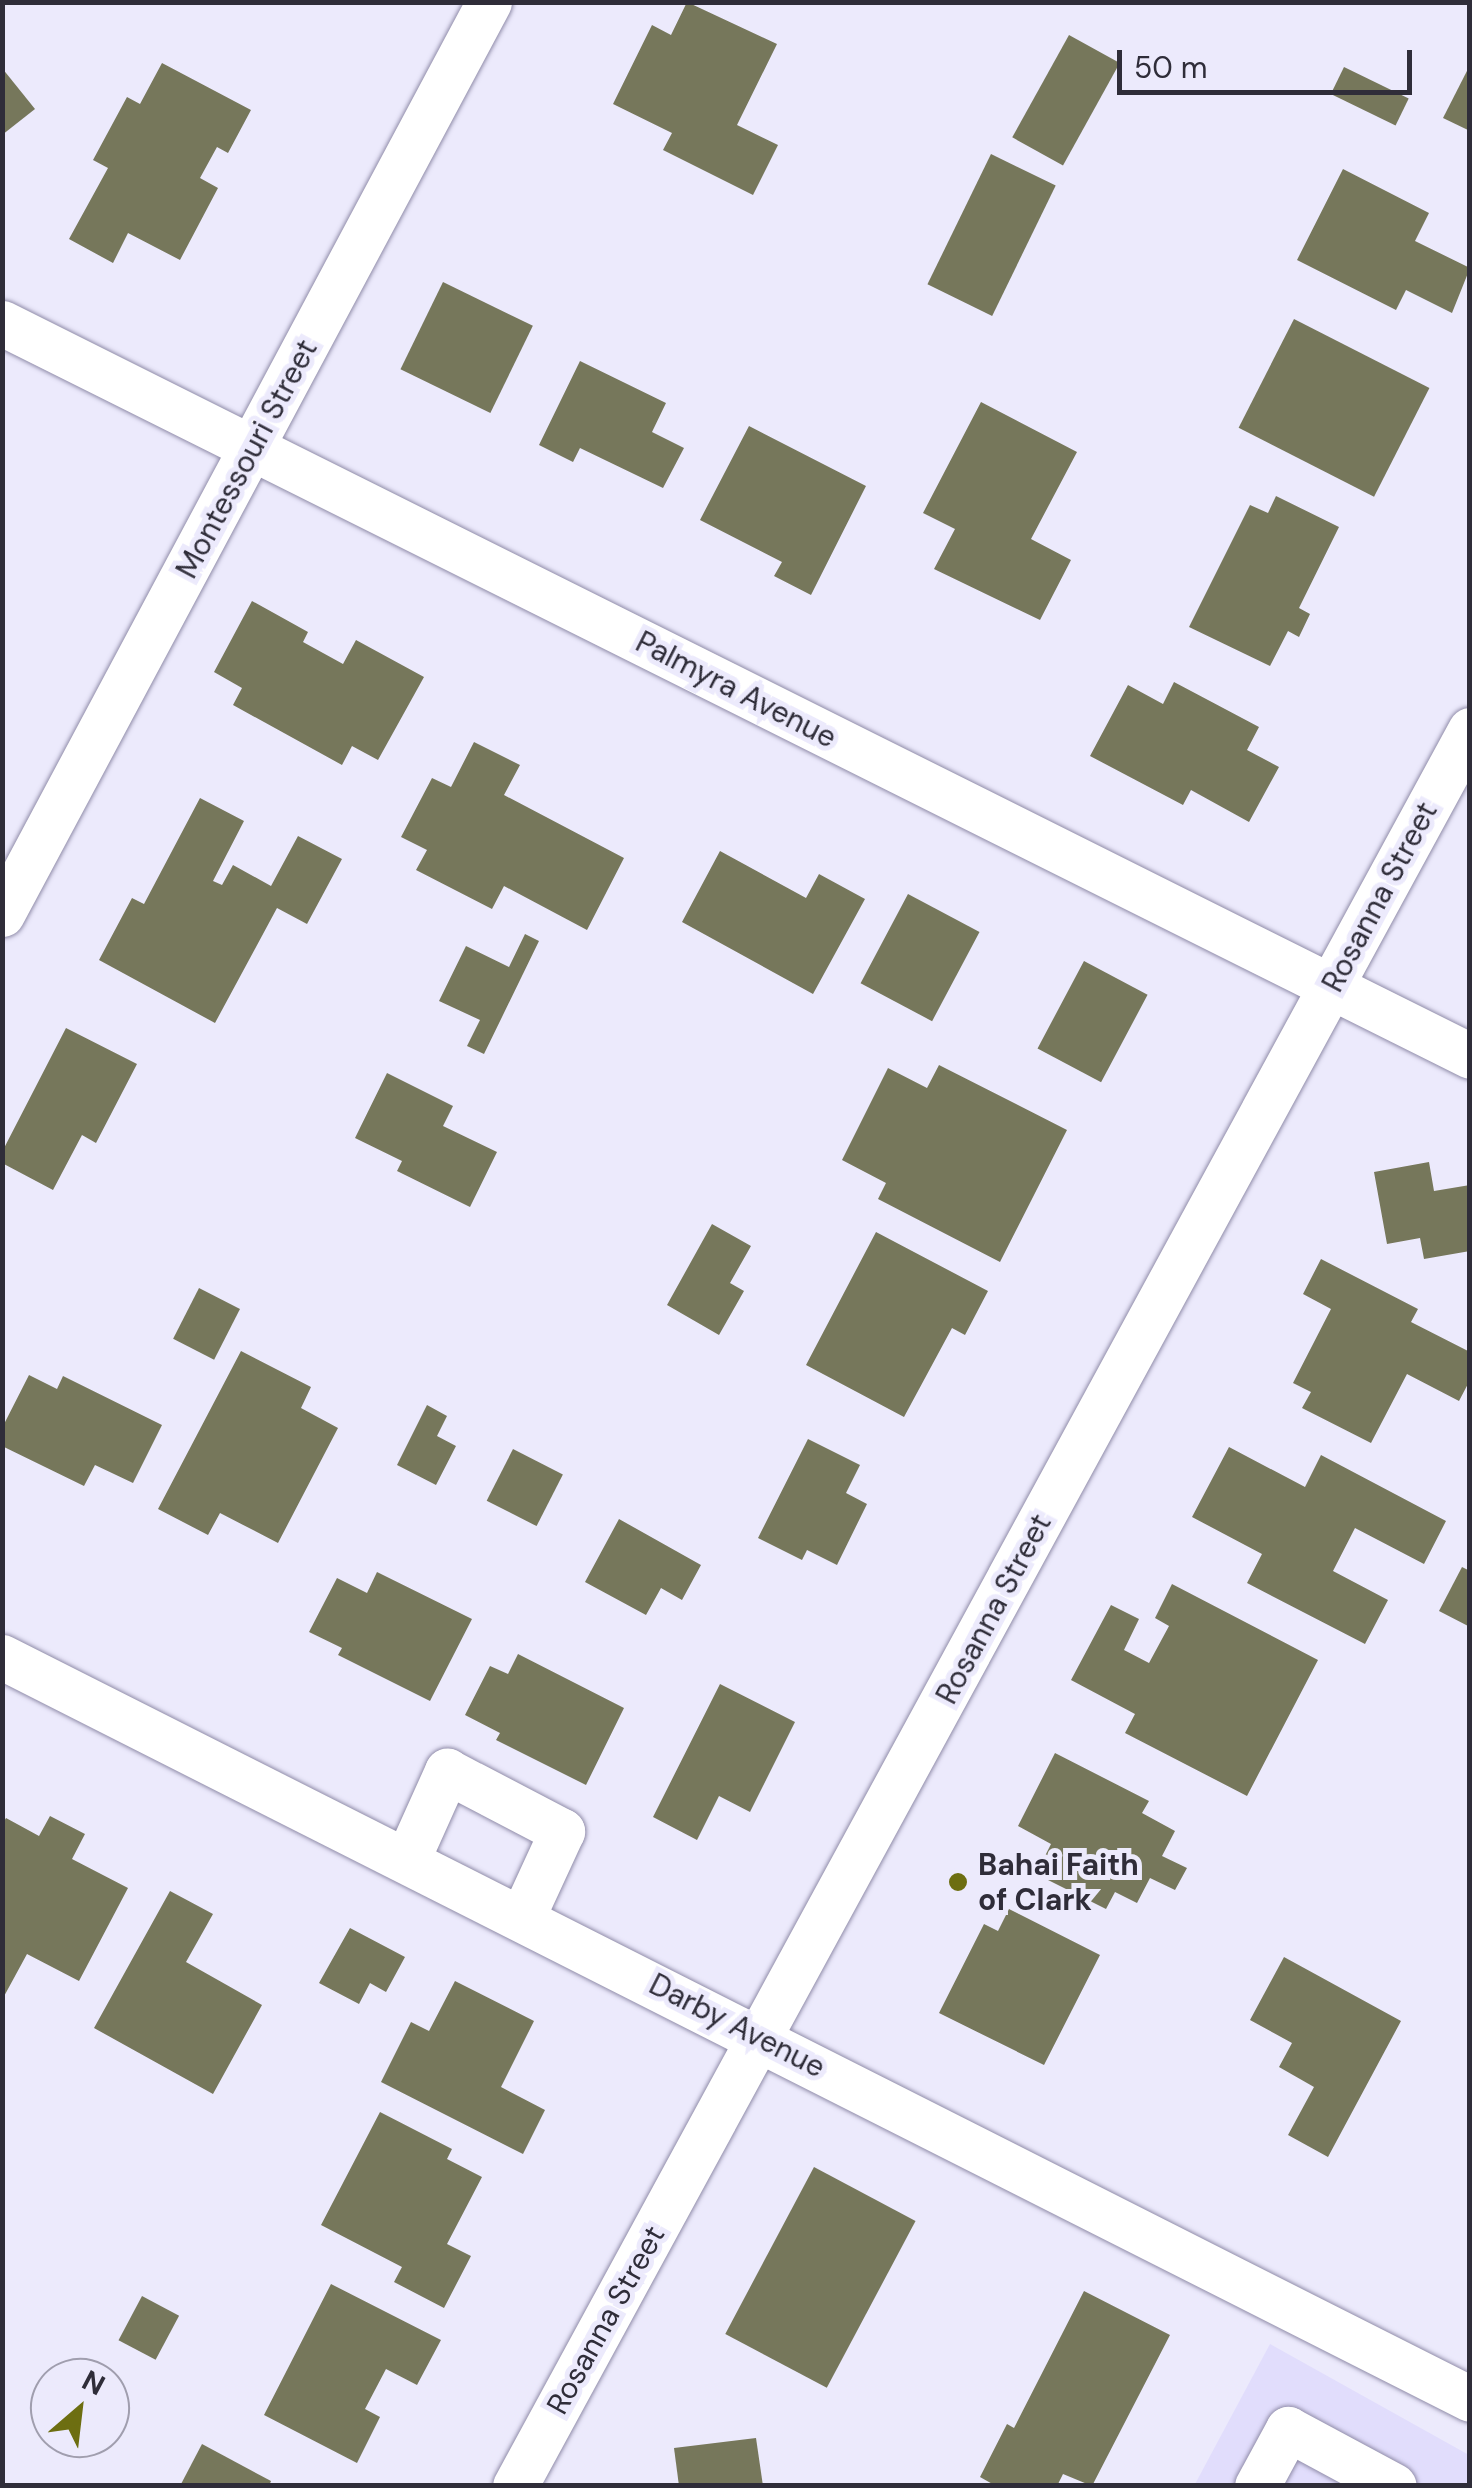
<!DOCTYPE html>
<style>
body{margin:0}
#map{position:relative;width:1472px;height:2488px;overflow:hidden;background:#eceafc;font-family:"DM Sans",sans-serif}
div>[style]{position:absolute}
[style*='--x']{left:calc(var(--x)*1px);top:calc(var(--y)*1px);width:calc(var(--w)*1px);rotate:calc(var(--a)*1deg)}
.built>*{inset:0;background:#e1ddfc}
.building>*{inset:0;background:#76775b;transform-origin:0 0}
.roads{filter:drop-shadow(0 0 2px #908ca9) drop-shadow(0 0 2px #908ca9)}
.minor>*{height:45px;margin:-22.5px;padding:0 22.5px;transform-origin:22.5px;border-radius:22.5px;background:#fff}
.dots>*{width:28px;height:28px;translate:-50% -50%;box-sizing:border-box;border:5px solid #eceafc;border-radius:50%}
span{translate:-50% -50%;white-space:nowrap;text-align:center;line-height:1.15;-webkit-text-stroke:10px #eceafc;paint-order:stroke}
.street-label{font-size:30px;color:#2f2d39}
.poi-label{font-size:30px;color:#2f2d39;font-weight:700}
.left{translate:0 -50%;text-align:left}
.frame{position:absolute;inset:0;border:5px solid #2f2d39;pointer-events:none}
.north{position:absolute;left:30px;top:2358px;width:100px;height:100px;box-sizing:border-box;background:#eceafc;border:2px solid #a09eae;border-radius:50%;rotate:28deg;font-size:28px;font-weight:700;line-height:40px;text-align:center;color:#2f2d39}
.north::after{content:'';display:block;margin:auto;width:35px;height:45px;background:#6d6e11;clip-path:polygon(50% 0,100% 100%,50% 72%,0 100%)}
.scale{position:absolute;left:1117px;top:50px;width:295px;height:45px;box-sizing:border-box;border:5px solid #2f2d39;border-top:0;padding-left:12px;font-size:30px;line-height:35px;white-space:nowrap;color:#2f2d39;-webkit-text-stroke:8px #eceafc;paint-order:stroke}
</style>
<div id="map">
<div class="built">
<div style="clip-path:polygon(1270px 2344px,1469px 2455px,1469px 2485px,1194px 2486px)"></div>
</div>
<div class="building">
<div style="clip-path:polygon(687px 2px,777px 44px,737px 125px,778px 145px,753px 195px,663px 150px,672px 133px,613px 104px,652px 25px,671px 35px)"></div>
<div style="left:1069px;top:35px;width:58px;height:117px;rotate:29deg"></div>
<div style="clip-path:polygon(162px 63px,251px 110px,228px 153px,217px 147px,200px 178px,218px 188px,180px 260px,128px 233px,113px 263px,69px 239px,108px 168px,93px 160px,127px 97px,140px 104px)"></div>
<div style="clip-path:polygon(1470px 65px,1470px 131px,1443px 118px)"></div>
<div style="left:1344px;top:67px;width:72px;height:30px;rotate:26deg"></div>
<div style="clip-path:polygon(2px 68px,35px 109px,2px 135px)"></div>
<div style="left:991px;top:154px;width:72px;height:145px;rotate:26deg"></div>
<div style="clip-path:polygon(1343px 169px,1429px 213px,1415px 241px,1470px 268px,1452px 313px,1406px 290px,1396px 310px,1297px 260px)"></div>
<div style="left:443px;top:282px;width:100px;height:97px;rotate:26deg"></div>
<div style="left:1294px;top:319px;width:152px;height:122px;rotate:27deg"></div>
<div style="clip-path:polygon(580px 361px,666px 403px,652px 432px,684px 448px,663px 488px,580px 448px,573px 462px,539px 445px)"></div>
<div style="clip-path:polygon(981px 402px,1077px 452px,1031px 539px,1071px 560px,1040px 620px,934px 569px,955px 529px,923px 513px)"></div>
<div style="clip-path:polygon(749px 426px,866px 486px,811px 595px,774px 576px,782px 562px,700px 520px)"></div>
<div style="clip-path:polygon(1276px 496px,1339px 527px,1299px 608px,1310px 614px,1299px 637px,1288px 631px,1270px 666px,1189px 627px,1250px 505px,1268px 513px)"></div>
<div style="clip-path:polygon(252px 601px,308px 632px,303px 642px,343px 664px,356px 640px,424px 677px,378px 760px,352px 746px,342px 765px,233px 705px,242px 688px,214px 672px)"></div>
<div style="clip-path:polygon(1174px 682px,1259px 727px,1247px 750px,1279px 767px,1249px 822px,1191px 790px,1183px 805px,1090px 756px,1128px 685px,1163px 704px)"></div>
<div style="clip-path:polygon(474px 742px,520px 765px,504px 795px,624px 858px,587px 930px,504px 886px,492px 909px,416px 870px,427px 850px,401px 837px,432px 778px,451px 787px)"></div>
<div style="clip-path:polygon(200px 798px,244px 821px,213px 881px,222px 885px,233px 865px,271px 886px,298px 836px,342px 859px,307px 924px,277px 908px,215px 1023px,99px 960px,132px 898px,144px 904px)"></div>
<div style="clip-path:polygon(720px 851px,806px 898px,819px 874px,865px 899px,813px 994px,682px 922px)"></div>
<div style="left:908px;top:894px;width:81px;height:101px;rotate:28deg"></div>
<div style="clip-path:polygon(525px 934px,539px 941px,484px 1054px,467px 1046px,480px 1020px,439px 1001px,466px 946px,509px 967px)"></div>
<div style="left:1084px;top:961px;width:72px;height:99px;rotate:28deg"></div>
<div style="clip-path:polygon(66px 1028px,137px 1064px,96px 1143px,82px 1135px,53px 1190px,2px 1163px,2px 1152px)"></div>
<div style="clip-path:polygon(939px 1065px,1067px 1130px,1000px 1262px,878px 1199px,886px 1183px,842px 1160px,888px 1068px,927px 1088px)"></div>
<div style="clip-path:polygon(387px 1073px,453px 1106px,443px 1126px,497px 1152px,470px 1207px,397px 1171px,402px 1161px,355px 1138px)"></div>
<div style="clip-path:polygon(1429px 1162px,1434px 1191px,1470px 1185px,1470px 1251px,1424px 1259px,1420px 1238px,1387px 1244px,1374px 1172px)"></div>
<div style="clip-path:polygon(712px 1224px,751px 1246px,730px 1283px,744px 1291px,719px 1335px,667px 1305px)"></div>
<div style="clip-path:polygon(876px 1232px,988px 1291px,965px 1335px,952px 1328px,904px 1417px,806px 1365px)"></div>
<div style="clip-path:polygon(1321px 1259px,1418px 1309px,1411px 1322px,1470px 1352px,1470px 1380px,1459px 1401px,1407px 1374px,1371px 1443px,1302px 1408px,1311px 1392px,1293px 1383px,1331px 1309px,1303px 1294px)"></div>
<div style="left:199px;top:1288px;width:46px;height:57px;rotate:27deg"></div>
<div style="clip-path:polygon(241px 1351px,311px 1387px,301px 1408px,338px 1428px,278px 1543px,220px 1513px,208px 1535px,158px 1509px)"></div>
<div style="clip-path:polygon(29px 1375px,57px 1389px,63px 1376px,162px 1425px,133px 1483px,95px 1465px,84px 1486px,2px 1446px,2px 1428px)"></div>
<div style="clip-path:polygon(427px 1405px,447px 1416px,437px 1436px,456px 1446px,436px 1485px,397px 1465px)"></div>
<div style="clip-path:polygon(808px 1439px,860px 1465px,846px 1493px,867px 1504px,837px 1565px,807px 1550px,802px 1560px,758px 1538px)"></div>
<div style="clip-path:polygon(1229px 1447px,1305px 1487px,1321px 1455px,1446px 1521px,1424px 1564px,1355px 1528px,1333px 1571px,1388px 1600px,1365px 1644px,1247px 1583px,1262px 1554px,1192px 1517px)"></div>
<div style="left:513px;top:1449px;width:56px;height:58px;rotate:27deg"></div>
<div style="clip-path:polygon(619px 1519px,701px 1565px,682px 1600px,661px 1588px,646px 1615px,585px 1582px)"></div>
<div style="clip-path:polygon(1462px 1567px,1470px 1571px,1470px 1627px,1439px 1611px)"></div>
<div style="clip-path:polygon(377px 1572px,472px 1619px,430px 1701px,338px 1655px,342px 1648px,309px 1632px,337px 1578px,367px 1593px)"></div>
<div style="clip-path:polygon(1172px 1584px,1318px 1660px,1247px 1796px,1125px 1733px,1135px 1714px,1071px 1680px,1111px 1605px,1139px 1619px,1124px 1650px,1149px 1663px,1169px 1626px,1155px 1618px)"></div>
<div style="clip-path:polygon(518px 1654px,624px 1708px,586px 1785px,496px 1740px,500px 1733px,465px 1715px,490px 1666px,508px 1674px)"></div>
<div style="clip-path:polygon(720px 1684px,795px 1722px,750px 1812px,719px 1796px,697px 1840px,653px 1817px)"></div>
<div style="clip-path:polygon(1055px 1753px,1149px 1801px,1142px 1813px,1175px 1831px,1162px 1856px,1187px 1868px,1175px 1890px,1150px 1878px,1137px 1903px,1115px 1892px,1106px 1909px,1036px 1874px,1051px 1844px,1018px 1826px)"></div>
<div style="clip-path:polygon(50px 1816px,85px 1834px,72px 1859px,128px 1888px,79px 1981px,27px 1954px,2px 2000px,2px 1825px,6px 1818px,39px 1836px)"></div>
<div style="clip-path:polygon(170px 1891px,213px 1914px,186px 1962px,262px 2005px,213px 2094px,94px 2028px)"></div>
<div style="clip-path:polygon(1009px 1909px,1100px 1955px,1044px 2065px,939px 2013px,984px 1924px,998px 1931px)"></div>
<div style="clip-path:polygon(350px 1928px,405px 1957px,386px 1992px,370px 1983px,359px 2004px,319px 1983px)"></div>
<div style="clip-path:polygon(1284px 1957px,1401px 2021px,1328px 2157px,1288px 2135px,1314px 2087px,1279px 2067px,1292px 2043px,1250px 2020px)"></div>
<div style="clip-path:polygon(455px 1981px,534px 2021px,501px 2087px,545px 2110px,523px 2154px,381px 2082px,411px 2022px,429px 2031px)"></div>
<div style="clip-path:polygon(380px 2112px,452px 2149px,447px 2159px,482px 2177px,447px 2244px,471px 2256px,444px 2308px,394px 2282px,402px 2267px,321px 2225px)"></div>
<div style="left:814px;top:2167px;width:115px;height:189px;rotate:28deg"></div>
<div style="clip-path:polygon(331px 2284px,441px 2340px,417px 2385px,386px 2369px,365px 2409px,380px 2417px,357px 2463px,264px 2415px)"></div>
<div style="clip-path:polygon(1084px 2291px,1170px 2335px,1092px 2486px,1063px 2474px,1057px 2486px,996px 2486px,980px 2477px,1007px 2424px,1014px 2428px)"></div>
<div style="left:142px;top:2296px;width:42px;height:50px;rotate:28deg"></div>
<div style="clip-path:polygon(756px 2438px,763px 2486px,679px 2486px,674px 2448px)"></div>
<div style="clip-path:polygon(202px 2444px,271px 2481px,269px 2486px,180px 2486px)"></div>
</div>
<div class="roads">
<div class="minor">
<div style="--x:2;--y:323;--w:1641;--a:26.53"></div>
<div style="--x:2;--y:914;--w:1034;--a:-61.9"></div>
<div style="--x:2;--y:1657;--w:1645;--a:26.81"></div>
<div style="--x:407;--y:1860;--w:98;--a:-65.8"></div>
<div style="--x:447;--y:1771;--w:130;--a:27.6"></div>
<div style="--x:562;--y:1831;--w:96;--a:114.7"></div>
<div style="--x:515;--y:2486;--w:1999;--a:-61.46"></div>
<div style="--x:1257;--y:2486;--w:65;--a:-61.5"></div>
<div style="--x:1288;--y:2429;--w:120;--a:28.3"></div>
</div>
</div>
<div class="dots">
<div style="left:958px;top:1882px;background:#6d6e11"></div>
</div>
<div class="street-label">
<span style="left:247px;top:459px;rotate:-62deg">Montessouri Street</span>
<span style="left:736px;top:690px;rotate:27deg">Palmyra Avenue</span>
<span style="left:1380px;top:897px;rotate:-62deg">Rosanna Street</span>
<span style="left:994px;top:1609px;rotate:-62deg">Rosanna Street</span>
<span style="left:737px;top:2026px;rotate:27deg">Darby Avenue</span>
<span style="left:606px;top:2320px;rotate:-61deg">Rosanna Street</span>
</div>
<div class="poi-label">
<span class="left" style="left:978px;top:1882px">Bahai Faith<br>of Clark</span>
</div>
<div class="frame"></div>
<div class="north">N</div>
<div class="scale">50 m</div>
</div>
